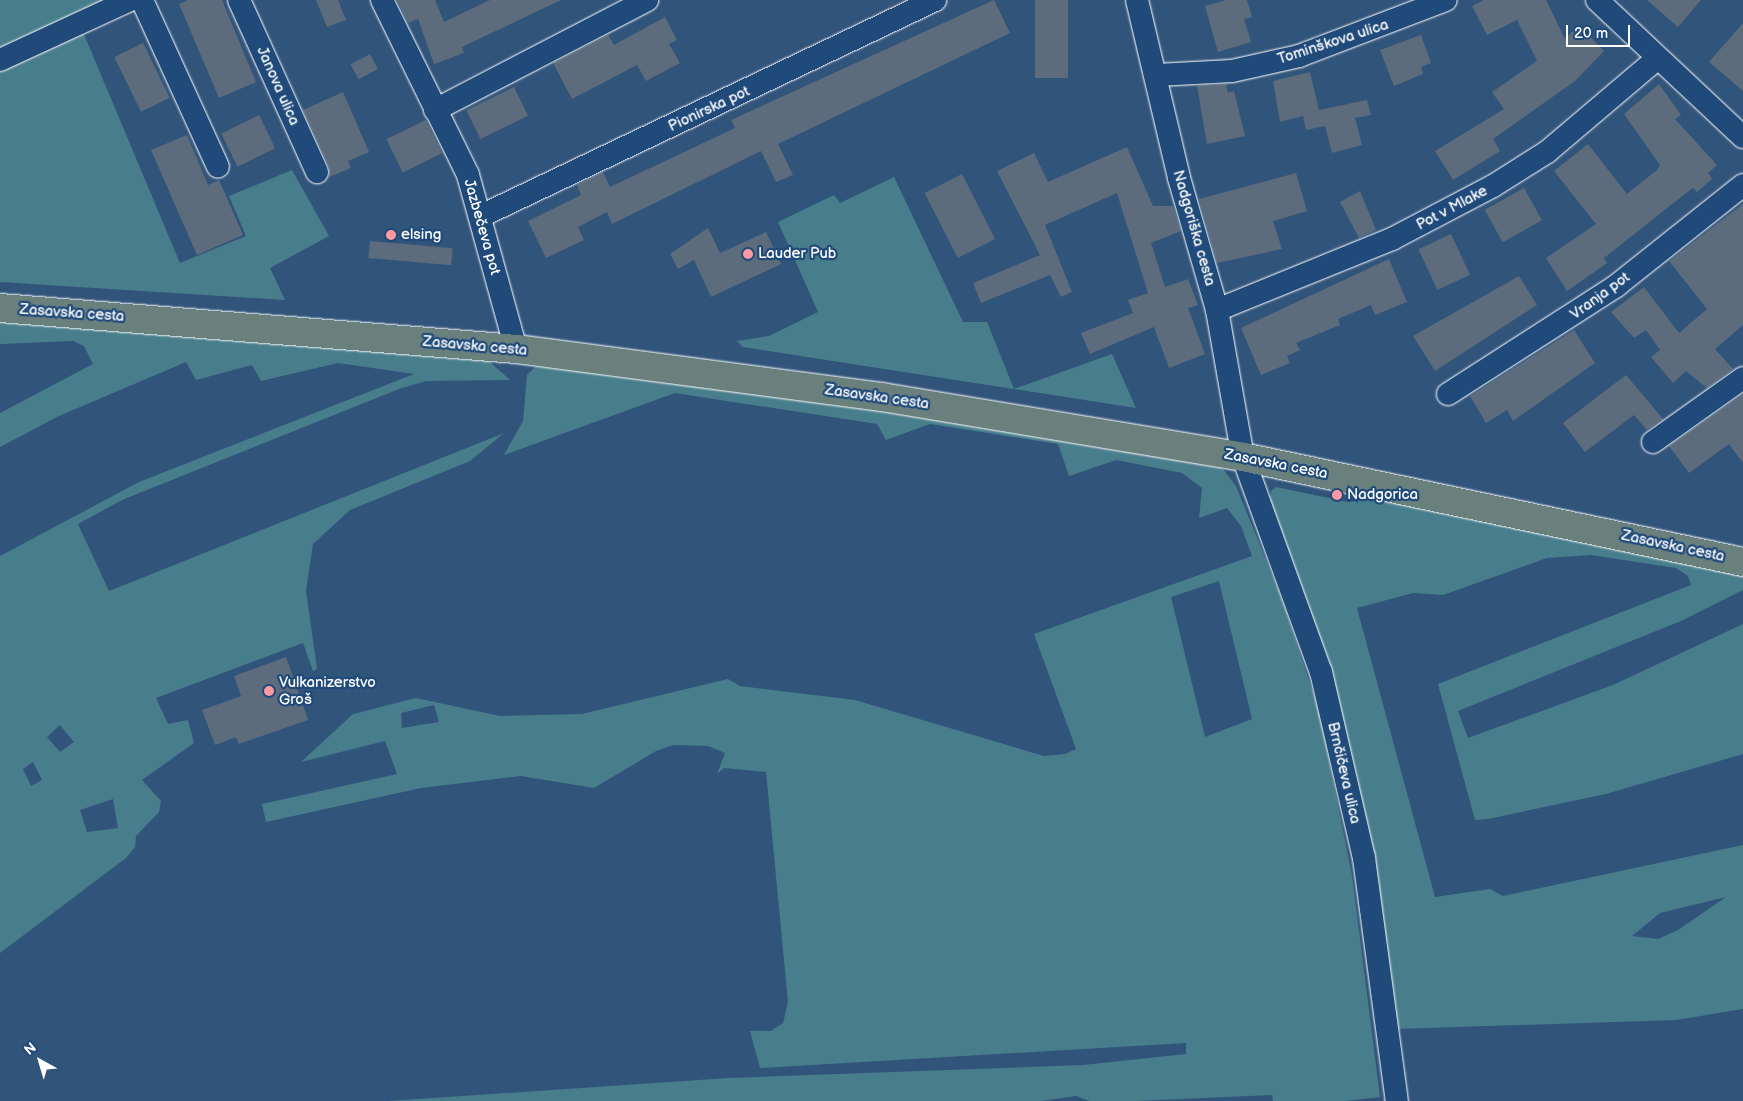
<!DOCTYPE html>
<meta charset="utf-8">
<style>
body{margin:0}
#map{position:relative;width:1743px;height:1101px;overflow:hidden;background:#31547b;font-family:"Balsamiq Sans",sans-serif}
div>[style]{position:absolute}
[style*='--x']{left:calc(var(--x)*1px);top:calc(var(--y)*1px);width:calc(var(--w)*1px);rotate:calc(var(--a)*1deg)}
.green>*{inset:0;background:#487d8b}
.building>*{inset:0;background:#5c6c7c;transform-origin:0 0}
.roads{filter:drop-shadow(0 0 1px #fff) drop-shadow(0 0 1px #fff)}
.minor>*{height:22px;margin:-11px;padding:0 11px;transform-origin:11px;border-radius:11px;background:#1f4a7a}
.major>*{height:28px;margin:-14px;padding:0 14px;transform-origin:14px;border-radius:14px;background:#6a807d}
.dots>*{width:14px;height:14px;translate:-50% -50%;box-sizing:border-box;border:2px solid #1f4a7a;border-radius:50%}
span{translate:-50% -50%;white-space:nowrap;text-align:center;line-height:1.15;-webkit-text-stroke:4.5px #1f4a7a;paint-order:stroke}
.street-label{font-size:15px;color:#fff}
.poi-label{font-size:15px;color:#fff}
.left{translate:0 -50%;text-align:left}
.north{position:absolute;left:15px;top:1036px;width:50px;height:50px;-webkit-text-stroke:4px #1f4a7a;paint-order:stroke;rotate:321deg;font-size:14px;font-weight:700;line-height:20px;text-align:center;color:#fff}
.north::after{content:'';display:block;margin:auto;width:18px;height:22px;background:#fff;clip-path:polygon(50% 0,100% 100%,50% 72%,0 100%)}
.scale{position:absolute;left:1566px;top:25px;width:64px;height:22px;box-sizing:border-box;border:2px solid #fff;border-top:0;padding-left:6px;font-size:15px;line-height:18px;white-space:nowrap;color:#fff;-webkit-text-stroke:4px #1f4a7a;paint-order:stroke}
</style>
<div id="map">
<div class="green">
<div style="clip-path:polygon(0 0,108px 0,0 48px)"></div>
<div style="clip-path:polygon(83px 32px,180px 263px,246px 236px,229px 196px,292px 170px,329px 236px,270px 268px,285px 300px,0 282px,0 70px)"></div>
<div style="clip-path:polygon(894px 177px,963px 322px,987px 322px,1014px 389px,1112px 354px,1136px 408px,743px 347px,737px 341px,769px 336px,818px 312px,778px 222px,834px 195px,840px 203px)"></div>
<div style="clip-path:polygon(evenodd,0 321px,488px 360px,510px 380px,426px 381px,399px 389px,122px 500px,78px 524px,109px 591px,504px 433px,470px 461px,350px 510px,313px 544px,306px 591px,317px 669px,313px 671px,303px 643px,156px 698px,168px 724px,188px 720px,194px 743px,142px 780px,161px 801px,159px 812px,136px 836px,135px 847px,126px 858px,0 953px,0 556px,139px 482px,414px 374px,338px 363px,261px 381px,252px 365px,196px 380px,186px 362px,59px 416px,0 447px,0 413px,93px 364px,84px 346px,73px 341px,0 344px,0 321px,60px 725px,74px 742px,60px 752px,47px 737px,60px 725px,0 321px,33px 762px,42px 780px,31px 786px,23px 769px,33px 762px,0 321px,113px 799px,118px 828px,87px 832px,80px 810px,113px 799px)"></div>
<div style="clip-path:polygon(evenodd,537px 365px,713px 384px,1203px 460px,1223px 469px,1236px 486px,1283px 602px,1319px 711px,1352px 875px,1380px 1097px,1345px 1101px,1273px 1101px,1272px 1095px,1135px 1101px,1089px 1101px,1076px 1096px,1041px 1101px,388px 1101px,728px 1078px,1083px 1065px,1186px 1054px,1186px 1043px,760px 1068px,750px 1031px,771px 1031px,783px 1023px,788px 1002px,766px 772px,724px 768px,717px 774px,725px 753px,708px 746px,673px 745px,656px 751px,594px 788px,521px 776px,421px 788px,266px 822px,262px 804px,397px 774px,385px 741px,301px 762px,353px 714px,416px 698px,500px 716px,582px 714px,728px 679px,740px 686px,855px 700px,1044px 756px,1065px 754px,1076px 749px,1034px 634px,1252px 556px,1241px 526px,1227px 508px,1199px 518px,1202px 488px,1182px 473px,1116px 460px,1069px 476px,1058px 444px,930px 424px,886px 440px,877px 424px,675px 393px,504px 455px,523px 421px,527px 375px,537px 365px,1219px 581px,1252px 719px,1205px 737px,1171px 597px,1219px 581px,537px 365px,434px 705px,439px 722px,402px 728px,401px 713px,434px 705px)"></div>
<div style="clip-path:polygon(evenodd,1276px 487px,1348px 502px,1396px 497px,1743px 572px,1743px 590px,1681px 621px,1458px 711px,1468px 738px,1613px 685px,1743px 624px,1743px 754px,1606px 794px,1488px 819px,1475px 820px,1438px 684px,1691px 585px,1688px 576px,1676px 568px,1591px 555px,1547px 558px,1443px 595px,1413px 593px,1357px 608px,1435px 897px,1490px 889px,1503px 896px,1743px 845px,1743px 1009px,1676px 1020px,1396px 1029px,1296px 572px,1270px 502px,1271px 491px,1276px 487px,1726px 897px,1678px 930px,1658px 939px,1632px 936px,1660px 913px,1726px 897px)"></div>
</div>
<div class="building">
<div style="clip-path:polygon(188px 0,222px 0,256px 82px,219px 98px,179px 4px)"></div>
<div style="clip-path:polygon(316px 0,338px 0,346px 20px,327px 27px)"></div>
<div style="clip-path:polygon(397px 0,435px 0,444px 22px,490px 0,561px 0,462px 47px,464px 53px,434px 64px,418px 19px,408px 23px)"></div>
<div style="clip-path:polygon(994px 0,1010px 33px,778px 144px,793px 175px,776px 182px,761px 151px,612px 224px,607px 212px,578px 227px,584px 240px,546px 258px,528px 221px,581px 195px,577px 185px,603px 172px,610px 187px,735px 128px,731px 120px)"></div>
<div style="left:1035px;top:0;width:33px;height:78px"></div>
<div style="clip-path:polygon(1226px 0,1247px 0,1252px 17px,1244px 19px,1251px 42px,1218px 52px,1205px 6px)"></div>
<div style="clip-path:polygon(1484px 0,1546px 0,1565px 39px,1579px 25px,1604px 51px,1575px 81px,1493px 139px,1500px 151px,1453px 180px,1435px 151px,1504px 109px,1492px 92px,1537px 61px,1517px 20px,1487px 35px,1472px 6px)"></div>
<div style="clip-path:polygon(1647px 0,1701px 0,1678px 27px)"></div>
<div style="clip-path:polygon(665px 17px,677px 40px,669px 44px,680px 63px,646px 81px,637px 65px,572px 99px,553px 63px,608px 35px,614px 45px)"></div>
<div style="clip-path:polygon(1743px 23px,1743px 91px,1709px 62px)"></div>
<div style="clip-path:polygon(1421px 35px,1431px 63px,1421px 67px,1423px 74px,1394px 86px,1380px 50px)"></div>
<div style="left:143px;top:43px;width:61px;height:32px;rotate:64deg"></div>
<div style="left:370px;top:54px;width:17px;height:22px;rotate:62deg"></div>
<div style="clip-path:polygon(1310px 72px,1319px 110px,1367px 100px,1371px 115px,1355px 118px,1362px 145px,1332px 153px,1325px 126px,1306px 130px,1303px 116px,1280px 122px,1273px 81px)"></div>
<div style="clip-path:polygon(1226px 84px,1228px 93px,1234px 91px,1245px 136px,1207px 144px,1197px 86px)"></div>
<div style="clip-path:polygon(1659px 84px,1681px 115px,1675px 119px,1717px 165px,1708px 173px,1712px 179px,1697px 192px,1693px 188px,1681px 197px,1604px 258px,1607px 263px,1567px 291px,1546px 258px,1596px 224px,1554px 171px,1588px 144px,1627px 194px,1657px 170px,1660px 165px,1624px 114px)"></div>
<div style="left:514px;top:87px;width:32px;height:53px;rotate:64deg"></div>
<div style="clip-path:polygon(343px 92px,369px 152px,348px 161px,351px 168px,329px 177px,329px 167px,303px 110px)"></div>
<div style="left:259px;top:115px;width:37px;height:42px;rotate:64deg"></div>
<div style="left:426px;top:120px;width:37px;height:44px;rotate:64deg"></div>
<div style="clip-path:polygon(187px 135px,208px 185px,219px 180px,243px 235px,197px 255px,151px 150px)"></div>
<div style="clip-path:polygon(1127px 147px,1153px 206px,1173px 206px,1181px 231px,1151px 243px,1165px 287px,1188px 279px,1198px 305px,1188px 308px,1205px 354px,1169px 368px,1154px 327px,1090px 354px,1081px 333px,1133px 313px,1128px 300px,1148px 293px,1117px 193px,1045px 225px,1072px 292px,1061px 297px,1050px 275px,981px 303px,973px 283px,1040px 255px,997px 171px,1034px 153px,1048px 182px)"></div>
<div style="clip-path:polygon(1296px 173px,1307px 211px,1273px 221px,1282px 249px,1217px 263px,1199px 199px)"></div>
<div style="left:962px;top:174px;width:73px;height:42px;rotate:63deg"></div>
<div style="left:1524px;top:188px;width:37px;height:45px;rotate:61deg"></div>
<div style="clip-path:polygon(1360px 191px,1376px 230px,1359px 238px,1340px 202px)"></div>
<div style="clip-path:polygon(1743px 204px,1743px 325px,1715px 349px,1733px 369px,1707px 388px,1686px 371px,1673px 383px,1651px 357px,1660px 350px,1646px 330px,1634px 338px,1611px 312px,1644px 287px,1679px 333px,1707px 309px,1669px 261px)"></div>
<div style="clip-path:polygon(708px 228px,720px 253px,766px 232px,781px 264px,711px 297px,694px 260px,678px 269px,670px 254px)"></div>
<div style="left:1451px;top:234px;width:45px;height:36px;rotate:65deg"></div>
<div style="left:370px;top:241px;width:83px;height:17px;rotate:5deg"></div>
<div style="clip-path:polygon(1389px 259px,1407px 302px,1375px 315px,1371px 305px,1338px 319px,1340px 325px,1296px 343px,1300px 350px,1287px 356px,1290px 363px,1261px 375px,1241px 328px)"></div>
<div style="clip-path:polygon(1519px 276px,1537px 305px,1435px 371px,1413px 336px)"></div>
<div style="clip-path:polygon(1574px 330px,1595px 363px,1513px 421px,1507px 410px,1486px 423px,1470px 396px)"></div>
<div style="clip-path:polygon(1626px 375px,1663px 419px,1647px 430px,1634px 415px,1585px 452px,1563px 423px)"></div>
<div style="clip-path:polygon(1743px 394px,1743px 463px,1729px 444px,1689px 473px,1669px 446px)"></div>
<div style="clip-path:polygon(286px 657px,308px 720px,239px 744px,236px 737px,215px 745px,202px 710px,241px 696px,234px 676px)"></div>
</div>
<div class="roads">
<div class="minor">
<div style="--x:142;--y:0;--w:183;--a:65.5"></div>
<div style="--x:239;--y:0;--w:189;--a:65.6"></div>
<div style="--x:382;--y:0;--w:195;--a:63.8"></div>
<div style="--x:468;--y:175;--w:180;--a:74.6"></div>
<div style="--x:1137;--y:0;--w:183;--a:76.7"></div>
<div style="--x:1179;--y:178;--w:137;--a:73.9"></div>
<div style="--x:1217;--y:310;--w:149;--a:80"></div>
<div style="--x:1243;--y:457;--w:229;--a:70.1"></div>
<div style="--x:1321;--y:672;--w:191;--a:77"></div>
<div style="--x:1364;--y:858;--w:245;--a:82.3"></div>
<div style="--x:1597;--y:0;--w:200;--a:43.2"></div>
<div style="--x:0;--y:60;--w:143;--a:-24.8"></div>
<div style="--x:1157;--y:75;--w:75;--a:-3.1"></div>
<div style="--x:1232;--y:71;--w:69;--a:-12.6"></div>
<div style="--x:1299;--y:56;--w:157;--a:-20.9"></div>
<div style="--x:435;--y:110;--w:239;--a:-27.4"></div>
<div style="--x:481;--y:216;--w:503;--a:-25.44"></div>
<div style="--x:1217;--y:310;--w:189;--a:-22.1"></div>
<div style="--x:1392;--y:239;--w:114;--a:-27.7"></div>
<div style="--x:1493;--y:186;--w:64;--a:-32.2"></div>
<div style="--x:1547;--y:152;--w:145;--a:-40.3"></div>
<div style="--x:1448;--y:394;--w:200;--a:-32.7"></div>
<div style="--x:1616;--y:286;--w:162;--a:-38.5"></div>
<div style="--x:1653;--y:442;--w:110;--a:-35.4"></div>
</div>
<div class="major">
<div style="--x:0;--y:308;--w:518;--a:4.54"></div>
<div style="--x:516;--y:349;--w:369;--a:7.5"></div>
<div style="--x:882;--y:397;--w:366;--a:9.4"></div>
<div style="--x:1243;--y:457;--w:511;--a:11.86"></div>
</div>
</div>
<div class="dots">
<div style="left:391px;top:235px;background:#ff9aa2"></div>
<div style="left:748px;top:254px;background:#ff9aa2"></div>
<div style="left:1337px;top:495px;background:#ff9aa2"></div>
<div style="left:269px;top:691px;background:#ff9aa2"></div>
</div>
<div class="street-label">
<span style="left:1333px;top:42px;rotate:-18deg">Tominškova ulica</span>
<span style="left:278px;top:86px;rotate:66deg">Janova ulica</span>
<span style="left:709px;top:109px;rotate:-25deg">Pionirska pot</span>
<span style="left:1452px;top:208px;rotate:-28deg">Pot v Mlake</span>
<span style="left:482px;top:227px;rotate:74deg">Jazbečeva pot</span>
<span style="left:1194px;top:228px;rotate:74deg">Nadgoriška cesta</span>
<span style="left:1600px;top:296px;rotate:-36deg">Vranja pot</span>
<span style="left:72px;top:313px;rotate:4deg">Zasavska cesta</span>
<span style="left:475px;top:346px;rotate:5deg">Zasavska cesta</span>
<span style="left:877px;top:397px;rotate:8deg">Zasavska cesta</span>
<span style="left:1276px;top:464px;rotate:11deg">Zasavska cesta</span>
<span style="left:1673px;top:546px;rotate:12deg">Zasavska cesta</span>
<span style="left:1344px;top:773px;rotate:77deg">Brnčičeva ulica</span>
</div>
<div class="poi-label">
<span class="left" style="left:401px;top:235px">elsing</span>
<span class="left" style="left:758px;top:254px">Lauder Pub</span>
<span class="left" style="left:1347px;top:495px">Nadgorica</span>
<span class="left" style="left:279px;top:691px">Vulkanizerstvo<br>Groš</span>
</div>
<div class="north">N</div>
<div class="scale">20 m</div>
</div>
